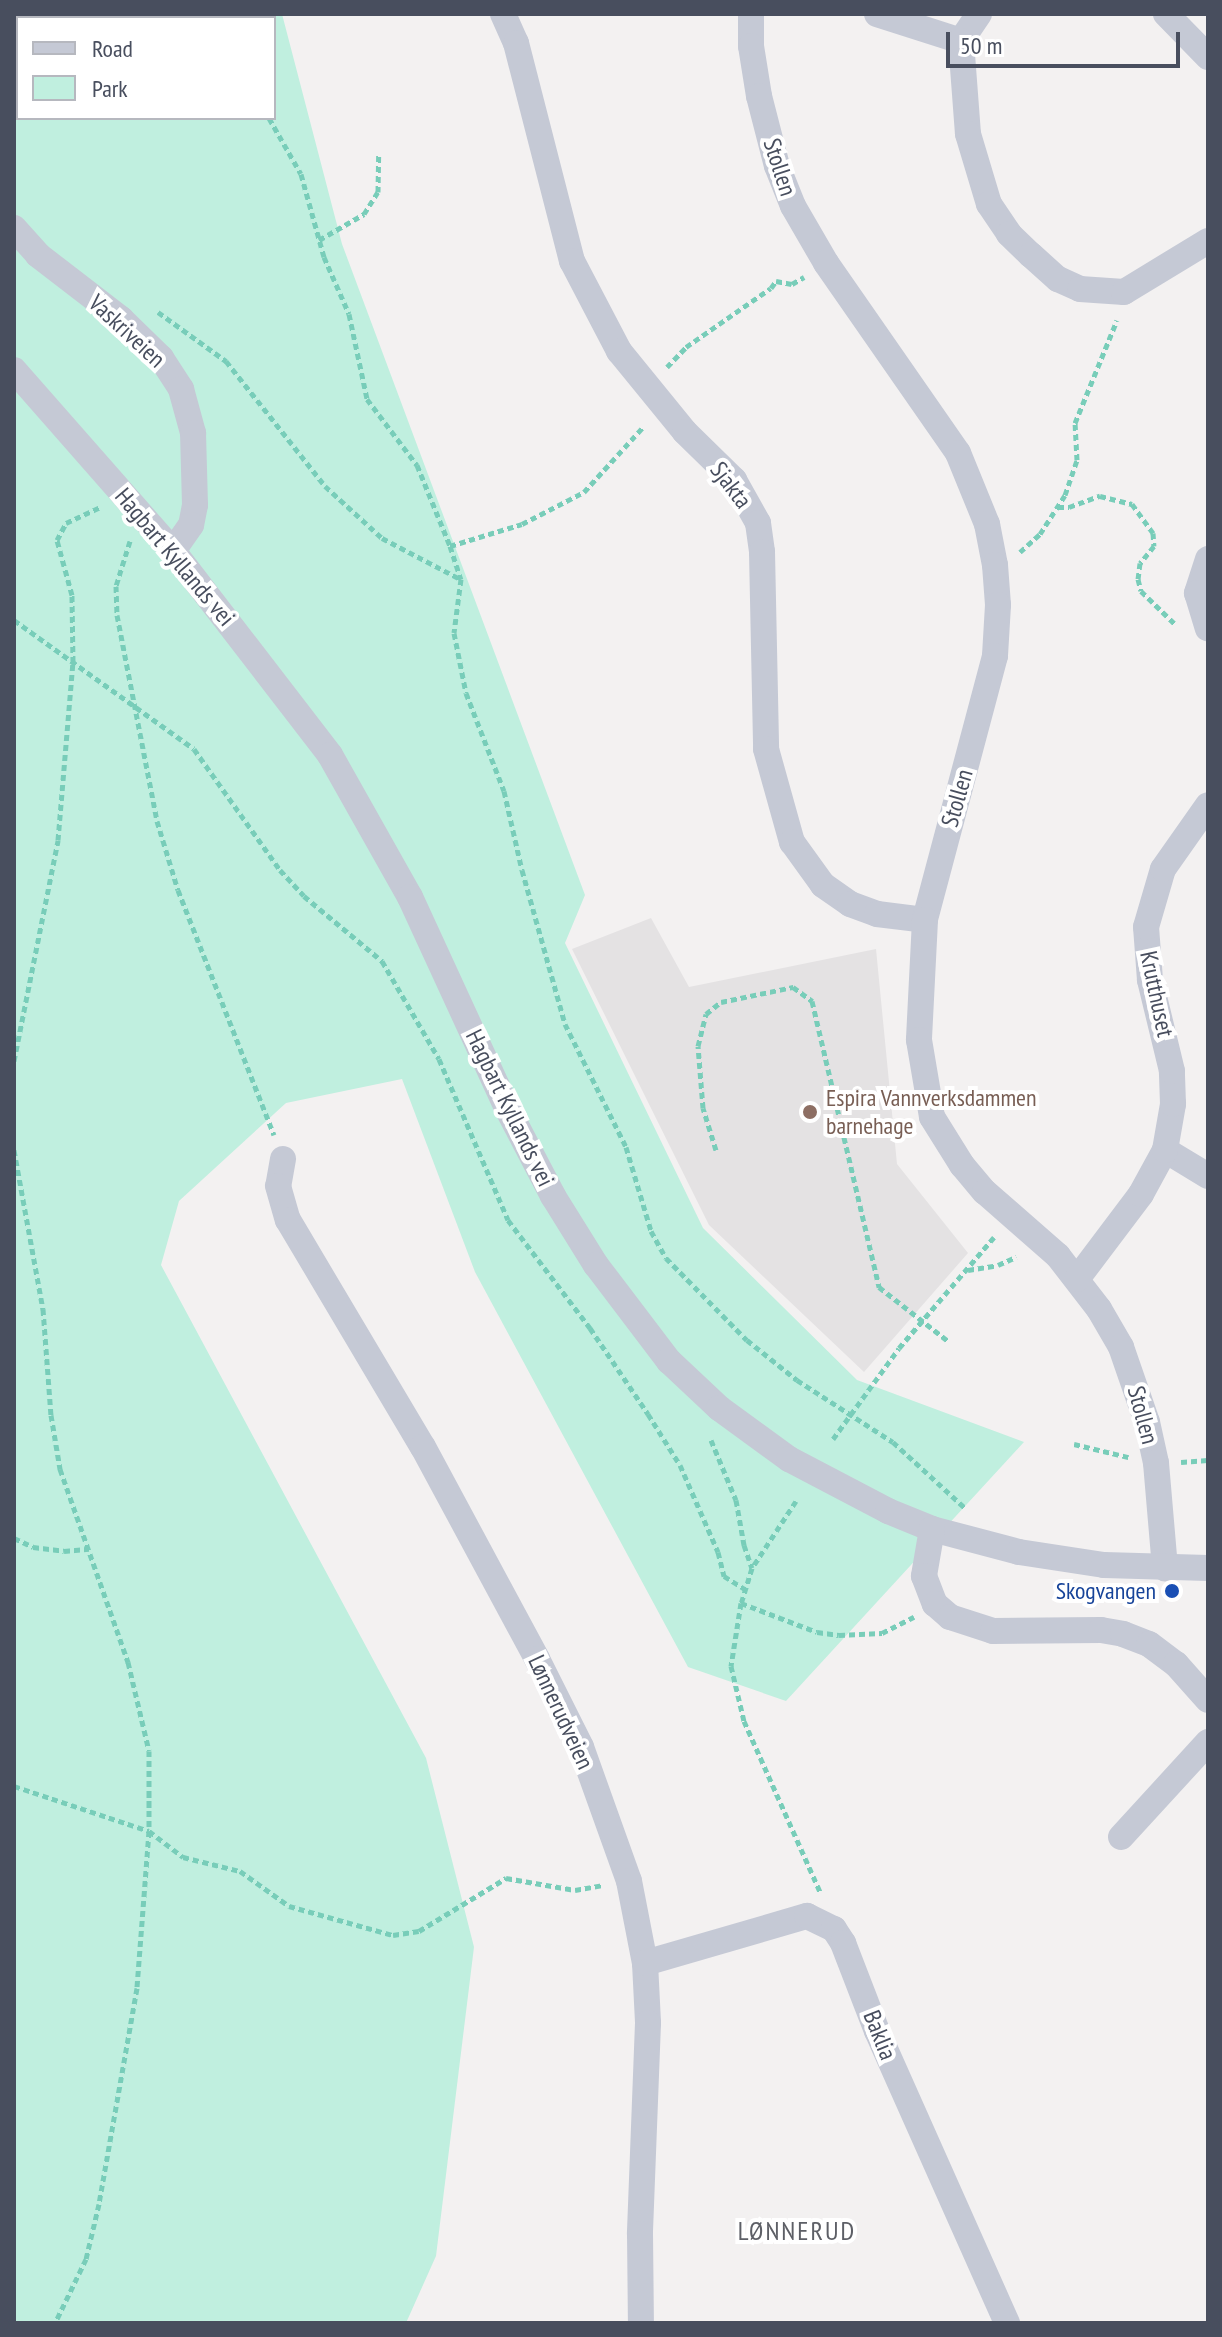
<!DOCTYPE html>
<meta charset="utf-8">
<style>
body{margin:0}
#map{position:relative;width:1222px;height:2337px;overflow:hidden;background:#f3f1f1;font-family:"PT Sans Narrow",sans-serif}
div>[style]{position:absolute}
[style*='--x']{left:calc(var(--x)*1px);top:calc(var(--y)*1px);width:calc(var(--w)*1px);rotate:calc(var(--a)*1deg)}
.education>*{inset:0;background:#e4e2e3}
.green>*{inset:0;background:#c0efdf}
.path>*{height:5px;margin-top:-2.5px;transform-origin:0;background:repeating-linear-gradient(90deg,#78cdb9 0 6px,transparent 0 10px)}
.minor>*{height:26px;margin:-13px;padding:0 13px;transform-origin:13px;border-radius:13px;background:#c5c9d5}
.dots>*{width:22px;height:22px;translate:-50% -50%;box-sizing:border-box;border:4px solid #fff;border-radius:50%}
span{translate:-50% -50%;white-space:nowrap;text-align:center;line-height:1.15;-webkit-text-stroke:8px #fff;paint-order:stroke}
.street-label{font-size:24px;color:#484e5e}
.education-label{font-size:24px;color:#785e54}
.left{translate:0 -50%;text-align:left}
.transit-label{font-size:24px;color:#164399}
.right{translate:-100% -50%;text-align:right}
.neighbourhood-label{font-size:26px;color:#5d5f66;letter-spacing:2px}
.frame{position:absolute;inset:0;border:16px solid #484e5e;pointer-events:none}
.legend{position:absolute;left:16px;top:16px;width:260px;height:104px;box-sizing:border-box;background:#fff;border:2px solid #b6b8bf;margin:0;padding:10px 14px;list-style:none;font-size:24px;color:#484e5e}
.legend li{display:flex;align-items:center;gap:16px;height:40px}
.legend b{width:40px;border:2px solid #b6b8bf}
.scale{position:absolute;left:946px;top:32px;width:234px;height:36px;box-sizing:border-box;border:4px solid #484e5e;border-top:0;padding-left:10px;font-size:24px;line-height:28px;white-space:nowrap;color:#484e5e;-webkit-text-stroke:6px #fff;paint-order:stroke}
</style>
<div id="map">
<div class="education">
<div style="clip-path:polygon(651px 918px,689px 987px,876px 949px,897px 1164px,968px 1253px,864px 1372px,709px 1225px,572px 949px)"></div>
</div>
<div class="green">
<div style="clip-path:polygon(evenodd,14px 14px,282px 14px,342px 244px,585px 895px,565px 943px,703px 1228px,857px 1380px,1024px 1442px,786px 1701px,688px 1667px,475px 1272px,402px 1079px,286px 1103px,179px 1201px,161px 1265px,426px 1758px,474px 1947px,436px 2256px,406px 2323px,14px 2323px,14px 14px,18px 18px,274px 18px,274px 118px,18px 118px,18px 18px)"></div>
</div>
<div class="path">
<div style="--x:218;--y:14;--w:4;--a:76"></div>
<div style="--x:269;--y:118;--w:64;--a:60.3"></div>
<div style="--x:301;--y:174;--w:86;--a:74.5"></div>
<div style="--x:324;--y:257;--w:62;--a:66.3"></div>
<div style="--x:349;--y:314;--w:87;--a:78"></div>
<div style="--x:367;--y:399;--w:83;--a:52.9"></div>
<div style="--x:417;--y:465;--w:87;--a:67.8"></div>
<div style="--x:450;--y:546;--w:35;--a:72"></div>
<div style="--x:461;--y:579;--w:54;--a:97.4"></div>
<div style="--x:454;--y:633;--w:61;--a:78.7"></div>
<div style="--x:466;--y:693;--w:105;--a:68.8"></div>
<div style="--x:504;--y:791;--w:81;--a:77.2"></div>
<div style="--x:522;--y:870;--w:160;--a:74.4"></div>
<div style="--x:565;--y:1024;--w:137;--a:63.6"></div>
<div style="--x:626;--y:1147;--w:88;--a:73.4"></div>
<div style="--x:651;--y:1231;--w:31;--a:61"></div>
<div style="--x:666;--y:1258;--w:115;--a:45.4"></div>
<div style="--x:747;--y:1340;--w:64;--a:38.7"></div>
<div style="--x:797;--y:1380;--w:114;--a:32.9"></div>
<div style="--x:893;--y:1442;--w:98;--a:42.5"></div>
<div style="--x:319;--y:240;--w:52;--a:-30"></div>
<div style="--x:364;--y:214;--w:26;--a:-58"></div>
<div style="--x:378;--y:192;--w:39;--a:-89"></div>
<div style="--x:158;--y:312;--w:84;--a:35.8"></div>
<div style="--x:226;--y:361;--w:159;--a:51.6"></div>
<div style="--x:325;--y:486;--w:77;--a:42.4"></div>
<div style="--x:382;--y:538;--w:88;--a:27.7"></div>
<div style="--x:667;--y:367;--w:28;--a:-46"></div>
<div style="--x:686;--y:347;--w:103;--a:-34.8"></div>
<div style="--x:771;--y:288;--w:9;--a:-54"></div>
<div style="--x:776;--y:281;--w:16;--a:11"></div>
<div style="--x:792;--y:284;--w:14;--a:-30"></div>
<div style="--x:1058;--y:507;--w:11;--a:0"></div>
<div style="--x:1069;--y:507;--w:33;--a:-20"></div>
<div style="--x:1100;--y:496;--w:33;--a:14"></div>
<div style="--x:1132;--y:504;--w:36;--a:54"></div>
<div style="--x:1153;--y:533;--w:13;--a:86"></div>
<div style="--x:1154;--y:546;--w:22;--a:129"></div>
<div style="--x:1140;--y:563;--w:16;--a:97"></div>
<div style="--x:1138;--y:579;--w:12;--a:76"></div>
<div style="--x:1141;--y:591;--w:49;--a:44.2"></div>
<div style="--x:130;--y:541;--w:47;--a:107.3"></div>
<div style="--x:116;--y:586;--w:29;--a:88"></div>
<div style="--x:117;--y:615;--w:210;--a:79"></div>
<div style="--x:157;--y:821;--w:72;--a:73.1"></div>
<div style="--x:178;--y:890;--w:263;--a:68.6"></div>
<div style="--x:450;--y:546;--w:75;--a:-17"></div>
<div style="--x:522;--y:524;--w:70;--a:-27.3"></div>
<div style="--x:584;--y:492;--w:89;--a:-47.7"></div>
<div style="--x:1020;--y:552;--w:27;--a:-42"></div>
<div style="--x:1040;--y:534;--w:46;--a:-57.3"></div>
<div style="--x:1065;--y:495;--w:37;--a:-71"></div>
<div style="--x:1077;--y:460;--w:37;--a:-93"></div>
<div style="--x:1075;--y:423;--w:111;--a:-67.8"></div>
<div style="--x:14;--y:620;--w:221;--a:35.6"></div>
<div style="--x:194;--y:749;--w:148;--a:54.6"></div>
<div style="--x:280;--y:870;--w:35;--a:47"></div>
<div style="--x:304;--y:896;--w:102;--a:39.8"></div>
<div style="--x:382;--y:961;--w:113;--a:59.8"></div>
<div style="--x:439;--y:1059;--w:175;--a:66.8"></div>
<div style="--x:508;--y:1220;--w:136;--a:52.8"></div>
<div style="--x:590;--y:1328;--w:104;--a:56"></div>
<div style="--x:648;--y:1414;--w:60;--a:57.9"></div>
<div style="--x:680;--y:1465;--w:95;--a:66.4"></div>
<div style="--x:718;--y:1552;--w:25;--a:76"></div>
<div style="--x:724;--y:1576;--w:25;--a:32"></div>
<div style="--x:14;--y:1061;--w:225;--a:-78.7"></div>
<div style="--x:58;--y:840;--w:179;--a:-85.2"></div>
<div style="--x:73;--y:662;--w:67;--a:-90.9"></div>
<div style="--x:72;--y:595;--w:57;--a:-105.3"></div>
<div style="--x:57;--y:540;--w:19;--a:-62"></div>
<div style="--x:66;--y:523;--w:38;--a:-25"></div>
<div style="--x:14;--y:1150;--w:162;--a:79.7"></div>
<div style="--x:43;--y:1309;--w:106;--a:85.7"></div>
<div style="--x:51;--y:1415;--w:55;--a:80.5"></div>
<div style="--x:60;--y:1469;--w:205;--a:70.6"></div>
<div style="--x:128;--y:1662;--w:91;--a:76.7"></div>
<div style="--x:149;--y:1751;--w:80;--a:90"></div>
<div style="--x:149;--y:1831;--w:157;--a:94.4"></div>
<div style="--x:137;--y:1988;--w:219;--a:100"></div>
<div style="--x:99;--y:2204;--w:57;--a:103.3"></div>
<div style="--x:86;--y:2259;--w:71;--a:115.8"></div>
<div style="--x:716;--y:1150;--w:44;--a:-107.2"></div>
<div style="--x:703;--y:1108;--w:62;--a:-94.6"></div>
<div style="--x:698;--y:1046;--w:33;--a:-76"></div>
<div style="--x:706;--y:1014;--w:19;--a:-39"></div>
<div style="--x:721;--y:1002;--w:74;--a:-11.8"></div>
<div style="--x:793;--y:987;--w:24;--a:36"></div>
<div style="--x:812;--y:1001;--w:294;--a:76.8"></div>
<div style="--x:879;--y:1287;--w:88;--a:38"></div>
<div style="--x:968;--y:1270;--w:30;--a:-9"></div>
<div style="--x:998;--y:1265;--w:20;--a:-24"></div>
<div style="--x:833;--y:1439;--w:112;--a:-54"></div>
<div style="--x:899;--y:1348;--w:146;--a:-49.4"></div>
<div style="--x:711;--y:1440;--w:65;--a:67.4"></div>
<div style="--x:736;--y:1500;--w:46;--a:79.9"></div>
<div style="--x:744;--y:1545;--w:24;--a:71"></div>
<div style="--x:1074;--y:1444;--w:56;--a:13.5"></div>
<div style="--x:1181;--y:1462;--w:27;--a:-4"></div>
<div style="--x:796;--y:1501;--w:80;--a:123.3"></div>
<div style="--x:752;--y:1568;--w:37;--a:107"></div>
<div style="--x:741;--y:1603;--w:64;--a:99"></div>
<div style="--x:731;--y:1666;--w:57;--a:76.7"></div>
<div style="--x:744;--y:1721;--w:187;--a:66"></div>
<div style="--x:14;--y:1538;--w:21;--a:25"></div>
<div style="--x:33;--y:1547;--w:31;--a:7"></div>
<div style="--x:64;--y:1551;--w:25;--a:-5"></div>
<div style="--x:741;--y:1603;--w:81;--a:20.9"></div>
<div style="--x:817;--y:1632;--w:22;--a:8"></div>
<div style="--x:839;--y:1635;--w:43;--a:-2.7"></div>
<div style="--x:882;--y:1633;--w:36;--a:-27"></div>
<div style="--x:14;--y:1786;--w:142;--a:18.4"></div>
<div style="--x:149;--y:1831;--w:43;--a:37.4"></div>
<div style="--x:183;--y:1857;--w:59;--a:13.8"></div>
<div style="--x:240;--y:1871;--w:60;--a:35.5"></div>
<div style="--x:289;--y:1906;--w:108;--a:15.6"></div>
<div style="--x:393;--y:1935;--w:26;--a:-9"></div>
<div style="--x:419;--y:1931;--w:102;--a:-31.3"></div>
<div style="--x:506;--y:1878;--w:70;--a:9.9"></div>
<div style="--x:575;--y:1890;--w:28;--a:-10"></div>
</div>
<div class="minor">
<div style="--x:503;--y:14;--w:32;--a:66"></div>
<div style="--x:516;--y:43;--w:225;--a:75.6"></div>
<div style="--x:572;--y:261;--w:102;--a:62.4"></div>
<div style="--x:619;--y:351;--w:104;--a:50.8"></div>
<div style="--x:685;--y:432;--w:69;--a:44.4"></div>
<div style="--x:734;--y:480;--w:49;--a:60.8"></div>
<div style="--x:758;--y:523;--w:29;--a:82"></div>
<div style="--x:762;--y:552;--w:197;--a:88.8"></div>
<div style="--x:766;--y:749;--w:97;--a:74.4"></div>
<div style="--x:792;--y:842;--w:53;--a:54.2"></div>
<div style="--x:823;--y:885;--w:33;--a:35"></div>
<div style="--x:850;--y:904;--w:29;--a:20"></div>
<div style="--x:877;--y:914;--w:48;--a:7.1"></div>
<div style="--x:751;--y:14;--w:32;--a:90"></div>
<div style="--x:751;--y:46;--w:51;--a:80.9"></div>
<div style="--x:759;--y:96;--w:72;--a:75.6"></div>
<div style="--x:777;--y:166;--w:43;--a:68.2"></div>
<div style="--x:793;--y:206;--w:66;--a:59.9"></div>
<div style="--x:826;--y:263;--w:231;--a:55.2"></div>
<div style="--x:958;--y:453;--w:77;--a:67.8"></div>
<div style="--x:987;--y:524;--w:42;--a:79"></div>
<div style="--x:995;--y:565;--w:40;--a:85.7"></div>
<div style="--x:998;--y:605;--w:51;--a:93.4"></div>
<div style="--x:995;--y:656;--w:273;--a:104.9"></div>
<div style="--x:925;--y:920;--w:120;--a:92.9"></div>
<div style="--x:919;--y:1040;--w:78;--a:80.4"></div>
<div style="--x:932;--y:1117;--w:57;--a:58"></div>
<div style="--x:962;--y:1165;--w:35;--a:50"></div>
<div style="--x:985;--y:1192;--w:97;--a:41.2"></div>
<div style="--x:1058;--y:1256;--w:67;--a:52.3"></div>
<div style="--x:1099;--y:1309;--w:44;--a:59.9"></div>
<div style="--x:1121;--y:1347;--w:79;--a:70.9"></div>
<div style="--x:1147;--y:1422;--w:42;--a:77.6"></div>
<div style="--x:1156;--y:1463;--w:106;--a:85.1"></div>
<div style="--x:877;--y:14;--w:88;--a:17.8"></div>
<div style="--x:979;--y:14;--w:32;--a:124"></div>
<div style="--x:961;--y:41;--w:93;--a:85.7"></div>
<div style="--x:968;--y:134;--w:73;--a:73.3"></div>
<div style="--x:989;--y:204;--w:36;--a:56"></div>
<div style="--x:1009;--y:234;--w:30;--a:44"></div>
<div style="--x:1031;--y:255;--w:36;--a:42"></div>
<div style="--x:1058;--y:279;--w:24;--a:24"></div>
<div style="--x:1080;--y:289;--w:44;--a:3.9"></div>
<div style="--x:1124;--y:292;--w:98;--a:-31.3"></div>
<div style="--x:1166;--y:14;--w:60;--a:45.7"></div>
<div style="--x:14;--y:228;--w:36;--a:48"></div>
<div style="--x:38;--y:255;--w:105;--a:37.6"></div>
<div style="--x:121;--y:319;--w:56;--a:44.3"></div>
<div style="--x:161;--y:358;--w:37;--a:57"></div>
<div style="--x:181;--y:389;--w:46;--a:74.7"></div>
<div style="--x:193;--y:433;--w:72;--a:88.4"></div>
<div style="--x:195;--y:505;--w:20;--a:101"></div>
<div style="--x:191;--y:525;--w:32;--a:125"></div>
<div style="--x:14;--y:370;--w:241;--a:48.7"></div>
<div style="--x:173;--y:551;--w:257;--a:52.4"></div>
<div style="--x:330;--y:755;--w:163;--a:60.6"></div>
<div style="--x:410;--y:897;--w:230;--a:65.3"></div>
<div style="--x:506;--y:1106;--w:102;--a:62.4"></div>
<div style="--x:553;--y:1196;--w:81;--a:58.1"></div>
<div style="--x:596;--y:1265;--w:121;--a:52.8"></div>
<div style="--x:669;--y:1361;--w:69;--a:43.2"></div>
<div style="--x:719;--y:1408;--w:87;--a:36.1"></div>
<div style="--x:789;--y:1459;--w:112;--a:27.7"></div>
<div style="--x:888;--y:1511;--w:48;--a:22.2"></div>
<div style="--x:932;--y:1529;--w:90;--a:14.8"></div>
<div style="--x:1019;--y:1552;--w:86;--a:8.7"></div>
<div style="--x:1104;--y:1565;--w:104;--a:1.7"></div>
<div style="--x:1208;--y:559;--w:36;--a:108"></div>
<div style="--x:1197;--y:593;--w:37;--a:73"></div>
<div style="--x:1165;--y:1150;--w:50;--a:31.2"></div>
<div style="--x:283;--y:1159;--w:27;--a:100"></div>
<div style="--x:278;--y:1186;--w:35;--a:74"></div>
<div style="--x:288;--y:1220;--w:264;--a:59.3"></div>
<div style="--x:423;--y:1447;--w:241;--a:61.7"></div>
<div style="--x:537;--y:1659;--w:98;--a:63.4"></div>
<div style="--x:581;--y:1747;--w:142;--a:70.3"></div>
<div style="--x:629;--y:1881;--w:84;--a:79"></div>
<div style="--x:645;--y:1963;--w:60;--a:87.1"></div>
<div style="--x:648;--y:2023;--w:211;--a:92.2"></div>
<div style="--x:640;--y:2234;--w:89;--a:89.4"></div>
<div style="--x:1077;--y:1279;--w:106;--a:-53"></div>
<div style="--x:1141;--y:1194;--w:50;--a:-61.4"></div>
<div style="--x:1165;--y:1150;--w:47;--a:-80.1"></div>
<div style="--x:1173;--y:1104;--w:33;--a:-92"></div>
<div style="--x:1172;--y:1071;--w:94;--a:-103.6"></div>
<div style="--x:1150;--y:980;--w:53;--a:-94.3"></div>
<div style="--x:1146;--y:927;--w:60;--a:-73.7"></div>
<div style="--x:1163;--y:869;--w:78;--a:-54.9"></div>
<div style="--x:932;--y:1529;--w:48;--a:99.7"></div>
<div style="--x:924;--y:1576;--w:30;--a:69"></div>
<div style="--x:935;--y:1604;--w:20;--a:41"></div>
<div style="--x:950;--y:1617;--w:45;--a:18"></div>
<div style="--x:993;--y:1631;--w:108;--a:-0.5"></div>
<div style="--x:1101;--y:1630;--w:22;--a:10"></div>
<div style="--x:1123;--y:1634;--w:28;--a:21"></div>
<div style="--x:1149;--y:1644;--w:34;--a:37"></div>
<div style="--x:1176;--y:1664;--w:48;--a:48.4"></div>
<div style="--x:1121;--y:1837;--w:129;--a:-47.5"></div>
<div style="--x:645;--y:1963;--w:169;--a:-16.2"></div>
<div style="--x:807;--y:1916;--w:30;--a:26"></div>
<div style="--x:834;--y:1929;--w:17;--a:57"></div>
<div style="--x:843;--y:1943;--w:94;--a:68.9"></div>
<div style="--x:877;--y:2031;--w:320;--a:66"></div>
</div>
<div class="dots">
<div style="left:810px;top:1112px;background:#8d6e63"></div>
<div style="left:1172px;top:1591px;background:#1a4fb4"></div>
</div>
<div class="street-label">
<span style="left:780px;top:167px;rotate:72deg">Stollen</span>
<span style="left:127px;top:331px;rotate:43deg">Vaskriveien</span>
<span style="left:731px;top:485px;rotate:53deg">Sjakta</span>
<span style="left:175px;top:557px;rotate:50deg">Hagbart Kyllands vei</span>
<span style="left:957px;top:798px;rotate:-74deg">Stollen</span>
<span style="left:1157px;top:994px;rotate:78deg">Krutthuset</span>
<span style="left:510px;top:1108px;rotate:64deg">Hagbart Kyllands vei</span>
<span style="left:1143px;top:1415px;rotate:75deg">Stollen</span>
<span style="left:561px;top:1712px;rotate:65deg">Lønnerudveien</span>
<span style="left:880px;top:2035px;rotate:68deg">Baklia</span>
</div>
<div class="education-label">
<span class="left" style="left:826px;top:1112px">Espira Vannverksdammen<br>barnehage</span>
</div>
<div class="transit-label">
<span class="right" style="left:1156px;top:1591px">Skogvangen</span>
</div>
<div class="neighbourhood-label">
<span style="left:797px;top:2231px">LØNNERUD</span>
</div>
<div class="frame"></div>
<ul class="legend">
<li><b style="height:10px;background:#c5c9d5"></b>Road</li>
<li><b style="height:22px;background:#c0efdf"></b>Park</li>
</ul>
<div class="scale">50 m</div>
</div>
